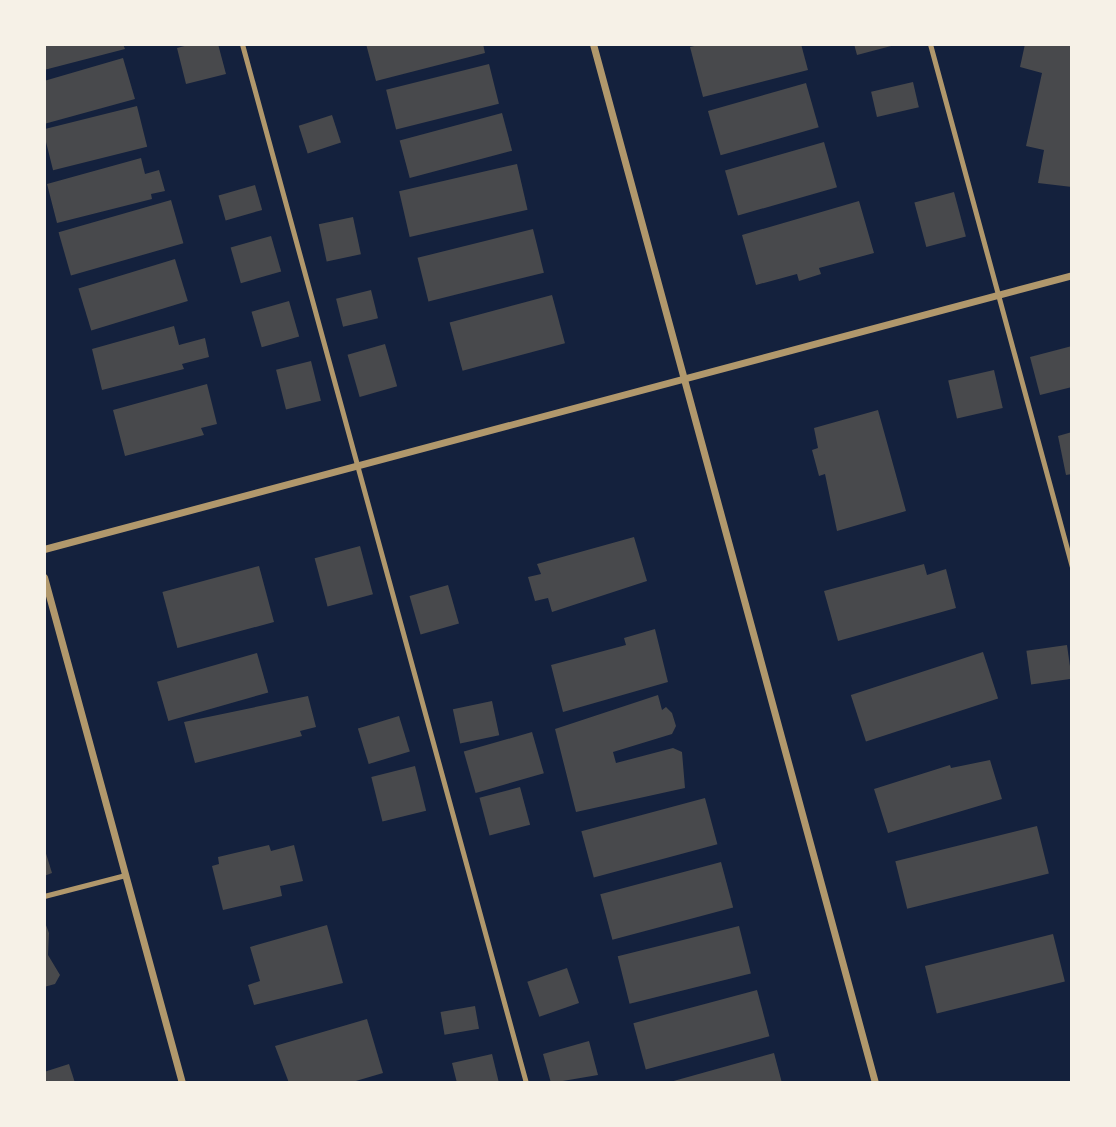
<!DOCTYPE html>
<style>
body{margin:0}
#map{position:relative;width:1116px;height:1127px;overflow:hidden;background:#14213d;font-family:"Source Sans 3",sans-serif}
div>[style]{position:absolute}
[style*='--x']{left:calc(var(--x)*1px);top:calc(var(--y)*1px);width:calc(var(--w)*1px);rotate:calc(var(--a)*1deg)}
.building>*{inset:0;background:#48494c;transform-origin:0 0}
.service>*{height:5px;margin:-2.5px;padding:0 2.5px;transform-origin:2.5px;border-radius:2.5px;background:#b1986c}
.minor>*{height:7px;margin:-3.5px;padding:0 3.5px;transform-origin:3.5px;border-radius:3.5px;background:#b1986c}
span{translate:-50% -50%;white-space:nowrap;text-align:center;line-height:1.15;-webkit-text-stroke:5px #f6f1e7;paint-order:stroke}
.frame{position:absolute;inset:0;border:46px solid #f6f1e7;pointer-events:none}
</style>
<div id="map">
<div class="building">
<div style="clip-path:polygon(44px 44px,123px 44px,125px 49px,44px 70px)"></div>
<div style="clip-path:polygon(192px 44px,218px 44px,226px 74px,186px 84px,177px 48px)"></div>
<div style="clip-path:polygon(366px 44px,483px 44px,485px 53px,376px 81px)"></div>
<div style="clip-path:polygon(703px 44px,801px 44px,808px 70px,703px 97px,690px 47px)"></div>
<div style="clip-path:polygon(854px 44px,894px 44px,895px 45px,857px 55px)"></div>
<div style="clip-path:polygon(1025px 44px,1072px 44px,1072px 187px,1038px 183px,1044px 150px,1026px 146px,1042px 73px,1020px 67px)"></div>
<div style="clip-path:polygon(123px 58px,135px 99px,44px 124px,44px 81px)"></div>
<div style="left:489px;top:64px;width:41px;height:106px;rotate:76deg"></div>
<div style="left:913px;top:82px;width:26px;height:43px;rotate:77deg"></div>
<div style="left:806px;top:83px;width:46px;height:102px;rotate:74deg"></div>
<div style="left:137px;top:106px;width:42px;height:97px;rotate:76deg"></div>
<div style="left:502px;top:113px;width:39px;height:106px;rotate:75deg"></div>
<div style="left:332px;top:115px;width:29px;height:35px;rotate:72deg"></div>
<div style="left:824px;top:142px;width:47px;height:103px;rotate:74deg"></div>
<div style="clip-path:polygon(141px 158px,145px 174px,159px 170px,165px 191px,151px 194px,152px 199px,57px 223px,47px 184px)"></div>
<div style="left:517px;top:164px;width:47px;height:121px;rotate:77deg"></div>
<div style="left:255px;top:185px;width:26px;height:38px;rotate:74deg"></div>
<div style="left:954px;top:192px;width:46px;height:41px;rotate:75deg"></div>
<div style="left:171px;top:200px;width:45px;height:117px;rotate:74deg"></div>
<div style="clip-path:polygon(859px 201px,874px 253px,819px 268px,821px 274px,799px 281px,797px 274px,756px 285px,742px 235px)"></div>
<div style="left:353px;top:217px;width:38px;height:35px;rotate:78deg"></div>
<div style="left:533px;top:229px;width:45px;height:119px;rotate:76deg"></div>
<div style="left:271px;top:236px;width:37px;height:42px;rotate:74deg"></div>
<div style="left:175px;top:259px;width:44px;height:101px;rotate:73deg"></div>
<div style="left:371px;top:290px;width:29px;height:36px;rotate:76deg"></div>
<div style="left:552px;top:295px;width:50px;height:106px;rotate:75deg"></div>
<div style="left:289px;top:301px;width:37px;height:39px;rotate:74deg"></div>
<div style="clip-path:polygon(174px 326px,179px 345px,205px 338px,209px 357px,182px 364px,184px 369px,102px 390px,92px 349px)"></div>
<div style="left:385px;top:344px;width:44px;height:39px;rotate:74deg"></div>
<div style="clip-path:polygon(1072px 346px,1072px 387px,1040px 395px,1030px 357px)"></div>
<div style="left:311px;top:361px;width:41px;height:36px;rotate:76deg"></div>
<div style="left:994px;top:370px;width:39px;height:47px;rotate:77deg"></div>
<div style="clip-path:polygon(207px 384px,217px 424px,201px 428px,204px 435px,125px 456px,113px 410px)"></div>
<div style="clip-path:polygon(878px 410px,906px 511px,837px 531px,825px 474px,819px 476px,812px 450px,818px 448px,814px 428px)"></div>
<div style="clip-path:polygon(1072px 432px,1072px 474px,1066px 475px,1058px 436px)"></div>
<div style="clip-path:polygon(634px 537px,647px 581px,552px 612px,548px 598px,535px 601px,528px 577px,541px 574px,537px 564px)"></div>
<div style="left:360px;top:546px;width:50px;height:47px;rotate:75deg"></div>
<div style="clip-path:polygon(924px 564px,927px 575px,946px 569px,956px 608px,838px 641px,824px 591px)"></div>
<div style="left:259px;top:566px;width:58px;height:100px;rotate:75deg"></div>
<div style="left:448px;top:585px;width:40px;height:40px;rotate:74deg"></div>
<div style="clip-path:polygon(655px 629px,668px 682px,563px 712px,551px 665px,626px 645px,624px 638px)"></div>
<div style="left:1067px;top:645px;width:34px;height:41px;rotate:82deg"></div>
<div style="left:983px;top:652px;width:49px;height:139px;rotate:72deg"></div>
<div style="left:257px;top:653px;width:41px;height:104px;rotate:74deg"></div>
<div style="clip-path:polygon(658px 695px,662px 710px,666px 707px,672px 713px,676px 726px,672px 734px,613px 752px,616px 763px,673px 748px,682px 752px,685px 788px,576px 812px,555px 729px)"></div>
<div style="clip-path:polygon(308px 696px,316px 727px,300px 731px,302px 736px,195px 763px,184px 722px)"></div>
<div style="left:492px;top:701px;width:35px;height:40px;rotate:78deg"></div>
<div style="left:399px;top:716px;width:37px;height:43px;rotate:73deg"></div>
<div style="left:532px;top:732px;width:43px;height:71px;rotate:74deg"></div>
<div style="clip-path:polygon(990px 760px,1002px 799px,888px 833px,874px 789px,950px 765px,951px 768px)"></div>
<div style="left:415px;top:766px;width:46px;height:45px;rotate:76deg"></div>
<div style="left:520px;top:787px;width:39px;height:42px;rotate:75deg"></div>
<div style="left:705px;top:798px;width:48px;height:128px;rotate:75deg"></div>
<div style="left:1037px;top:826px;width:49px;height:146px;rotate:76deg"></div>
<div style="clip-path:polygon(269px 845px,271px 851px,294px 845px,303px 881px,280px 886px,282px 896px,223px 910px,212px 866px,219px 864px,218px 857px)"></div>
<div style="clip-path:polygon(44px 847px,52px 873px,44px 876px)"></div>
<div style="left:721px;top:862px;width:47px;height:125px;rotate:75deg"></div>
<div style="clip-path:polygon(44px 920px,49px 933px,48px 955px,60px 975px,55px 984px,44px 987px)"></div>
<div style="clip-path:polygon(327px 925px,343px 983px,254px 1005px,248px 985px,260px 981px,250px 947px)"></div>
<div style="left:739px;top:926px;width:49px;height:125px;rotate:76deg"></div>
<div style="left:1053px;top:934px;width:49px;height:132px;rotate:76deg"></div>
<div style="left:567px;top:968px;width:37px;height:42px;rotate:71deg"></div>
<div style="left:757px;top:990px;width:48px;height:128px;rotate:75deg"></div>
<div style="left:475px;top:1006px;width:23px;height:35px;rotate:80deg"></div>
<div style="clip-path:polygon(367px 1019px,383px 1073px,349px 1083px,289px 1083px,275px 1046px)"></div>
<div style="clip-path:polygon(589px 1041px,598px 1075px,551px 1083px,543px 1054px)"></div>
<div style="clip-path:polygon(774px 1053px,782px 1083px,670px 1083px,670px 1082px)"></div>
<div style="clip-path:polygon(492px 1054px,499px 1083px,457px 1083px,452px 1063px)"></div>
<div style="clip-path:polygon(69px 1064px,75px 1083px,44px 1083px,44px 1072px)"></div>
</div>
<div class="service">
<div style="--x:242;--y:44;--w:1077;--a:74.71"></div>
<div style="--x:930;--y:44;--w:542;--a:74.81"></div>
<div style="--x:44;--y:896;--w:84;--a:-14.5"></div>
</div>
<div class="minor">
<div style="--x:593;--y:44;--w:1077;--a:74.81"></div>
<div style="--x:44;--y:549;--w:1064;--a:-14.92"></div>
<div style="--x:44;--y:577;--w:524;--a:74.74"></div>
</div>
<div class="frame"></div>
</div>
